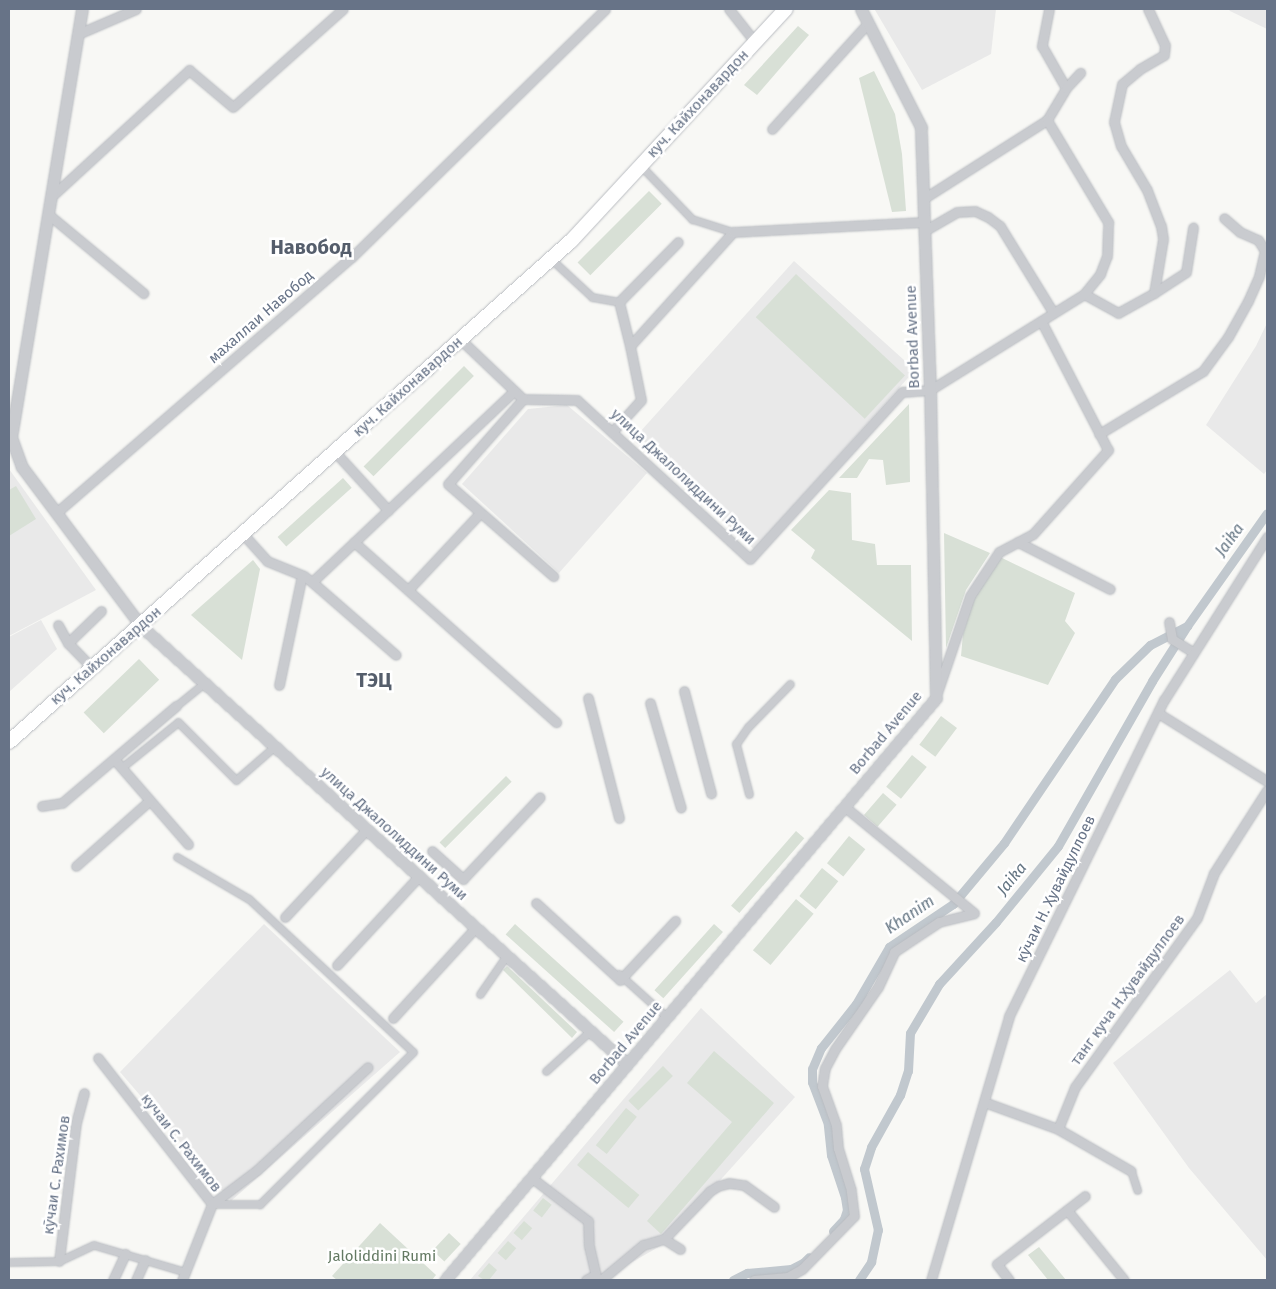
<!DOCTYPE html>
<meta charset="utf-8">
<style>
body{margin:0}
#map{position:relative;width:1276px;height:1289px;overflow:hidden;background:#f8f8f5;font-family:"Fira Sans",sans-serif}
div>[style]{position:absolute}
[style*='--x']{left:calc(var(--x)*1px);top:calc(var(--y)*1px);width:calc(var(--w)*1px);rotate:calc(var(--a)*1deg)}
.built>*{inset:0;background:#e9e9e9;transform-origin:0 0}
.green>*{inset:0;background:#d8e0d6;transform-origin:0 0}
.canal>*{height:9px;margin:-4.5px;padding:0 4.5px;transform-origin:4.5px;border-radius:4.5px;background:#c1c8ce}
.roads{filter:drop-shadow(0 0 1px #b9bcc1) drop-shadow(0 0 1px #b9bcc1)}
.pedestrian>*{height:7px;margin:-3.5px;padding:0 3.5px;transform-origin:3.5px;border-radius:3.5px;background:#c9cbcf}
.minor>*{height:9px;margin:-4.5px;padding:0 4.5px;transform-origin:4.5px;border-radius:4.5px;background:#c9cbcf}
.tertiary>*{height:11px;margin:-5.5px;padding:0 5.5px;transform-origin:5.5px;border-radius:5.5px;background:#c9cbcf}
.primary>*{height:14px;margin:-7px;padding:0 7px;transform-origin:7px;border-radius:7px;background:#fff}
span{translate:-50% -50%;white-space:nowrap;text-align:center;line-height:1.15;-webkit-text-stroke:5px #fff;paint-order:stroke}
.street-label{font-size:15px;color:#677387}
.park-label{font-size:15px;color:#637962}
.water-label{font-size:16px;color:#637482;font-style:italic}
.district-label{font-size:20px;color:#555e6c;font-weight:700}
.frame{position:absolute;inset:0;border:10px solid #677387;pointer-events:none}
</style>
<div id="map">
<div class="built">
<div style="clip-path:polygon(877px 9px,996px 9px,991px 54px,922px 90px,875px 10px)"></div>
<div style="clip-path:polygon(1228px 9px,1267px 9px,1267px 29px,1230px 11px)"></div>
<div style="left:794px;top:261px;width:163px;height:241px;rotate:42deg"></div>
<div style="clip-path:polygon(1267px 323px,1267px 470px,1264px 474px,1206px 425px,1256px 346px)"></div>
<div style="clip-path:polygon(567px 405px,647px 473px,559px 573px,462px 484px,528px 409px)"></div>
<div style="clip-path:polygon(9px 469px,96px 590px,9px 636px)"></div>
<div style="clip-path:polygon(41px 620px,57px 649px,9px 692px,9px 637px)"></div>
<div style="clip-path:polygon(264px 924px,400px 1052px,231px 1201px,120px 1072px)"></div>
<div style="clip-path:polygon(1230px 970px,1256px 1003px,1267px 994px,1267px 1260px,1189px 1168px,1113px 1063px)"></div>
<div style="clip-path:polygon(701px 1008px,795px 1097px,662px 1245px,601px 1280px,470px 1280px)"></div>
</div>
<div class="green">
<div style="clip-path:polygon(798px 26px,809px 35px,757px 95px,744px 85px)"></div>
<div style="clip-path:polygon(874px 71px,895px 114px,902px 154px,906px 211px,892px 212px,859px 78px)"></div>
<div style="left:649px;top:191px;width:18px;height:101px;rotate:45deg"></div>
<div style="left:796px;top:274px;width:149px;height:59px;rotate:43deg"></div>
<div style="left:464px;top:366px;width:14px;height:142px;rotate:45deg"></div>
<div style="clip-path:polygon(909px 404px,910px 482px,886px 485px,883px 460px,869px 459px,857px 478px,839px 478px)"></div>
<div style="left:343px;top:478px;width:13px;height:88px;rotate:48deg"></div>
<div style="clip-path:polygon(16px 486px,36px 519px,9px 536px,9px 490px)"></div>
<div style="clip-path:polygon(829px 490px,851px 493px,852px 540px,875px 544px,877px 565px,911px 565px,912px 641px,811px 558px,815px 550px,791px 530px)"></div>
<div style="clip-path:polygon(944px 533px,990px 553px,966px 590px,946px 648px)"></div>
<div style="clip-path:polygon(1000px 557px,1075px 593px,1065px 621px,1075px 633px,1048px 685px,961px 656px,963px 634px,973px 600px)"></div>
<div style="clip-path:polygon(253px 560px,260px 569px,242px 660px,191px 615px)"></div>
<div style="left:139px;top:659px;width:29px;height:77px;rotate:46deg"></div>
<div style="left:941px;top:716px;width:20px;height:36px;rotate:37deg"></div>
<div style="left:912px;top:755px;width:19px;height:41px;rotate:39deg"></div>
<div style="left:506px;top:776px;width:8px;height:94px;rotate:45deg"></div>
<div style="left:883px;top:793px;width:18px;height:29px;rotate:41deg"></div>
<div style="left:796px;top:831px;width:11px;height:99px;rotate:41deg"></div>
<div style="left:849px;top:836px;width:21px;height:35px;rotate:39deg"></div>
<div style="left:822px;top:868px;width:21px;height:36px;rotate:39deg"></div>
<div style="left:796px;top:899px;width:23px;height:67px;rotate:40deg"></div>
<div style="left:515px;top:924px;width:146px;height:14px;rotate:42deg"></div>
<div style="left:714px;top:924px;width:12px;height:89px;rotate:42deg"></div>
<div style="clip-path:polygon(507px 966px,577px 1032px,572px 1038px,503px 970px)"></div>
<div style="clip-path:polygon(714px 1051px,774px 1103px,661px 1234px,647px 1221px,732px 1122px,687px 1083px)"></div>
<div style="left:663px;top:1066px;width:14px;height:49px;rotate:45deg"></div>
<div style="left:626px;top:1108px;width:14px;height:48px;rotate:39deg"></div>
<div style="left:588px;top:1152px;width:67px;height:17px;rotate:40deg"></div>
<div style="left:543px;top:1198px;width:11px;height:16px;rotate:38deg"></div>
<div style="left:524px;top:1221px;width:11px;height:16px;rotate:41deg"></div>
<div style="clip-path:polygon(380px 1223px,436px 1275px,432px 1280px,337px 1280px,332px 1276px)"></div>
<div style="left:449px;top:1233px;width:16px;height:24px;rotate:43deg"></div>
<div style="left:508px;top:1241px;width:11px;height:16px;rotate:41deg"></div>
<div style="clip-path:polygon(1039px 1247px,1066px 1280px,1048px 1280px,1028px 1255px)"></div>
<div style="clip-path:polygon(489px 1263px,497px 1270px,489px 1280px,484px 1280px,478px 1276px)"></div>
</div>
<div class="canal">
<div style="--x:833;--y:1231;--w:16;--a:-47"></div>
<div style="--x:844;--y:1219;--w:9;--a:-72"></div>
<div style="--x:847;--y:1210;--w:13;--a:-99"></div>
<div style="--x:845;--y:1197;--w:44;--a:-108.4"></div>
<div style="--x:831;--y:1155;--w:31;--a:-96"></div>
<div style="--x:828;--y:1124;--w:45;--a:-110.9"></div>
<div style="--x:812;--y:1082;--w:13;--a:-90"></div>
<div style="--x:812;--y:1069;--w:23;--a:-67"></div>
<div style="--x:821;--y:1048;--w:56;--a:-51.5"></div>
<div style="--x:856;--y:1004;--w:66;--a:-59.9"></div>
<div style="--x:889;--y:947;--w:77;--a:-33.9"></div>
<div style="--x:953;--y:904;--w:80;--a:-50.1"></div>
<div style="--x:1004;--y:843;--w:198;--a:-55.9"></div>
<div style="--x:1115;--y:679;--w:49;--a:-44.2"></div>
<div style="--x:1150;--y:645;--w:42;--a:-27.2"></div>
<div style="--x:733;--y:1280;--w:16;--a:-27"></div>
<div style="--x:747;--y:1273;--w:44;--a:-5.2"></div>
<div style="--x:791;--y:1269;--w:13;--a:-27"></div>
<div style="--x:803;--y:1263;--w:8;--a:-45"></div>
<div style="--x:859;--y:1280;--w:22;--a:-56"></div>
<div style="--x:871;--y:1262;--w:33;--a:-78"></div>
<div style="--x:878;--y:1230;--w:63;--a:-102.9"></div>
<div style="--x:864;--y:1169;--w:23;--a:-72"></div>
<div style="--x:871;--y:1147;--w:60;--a:-60.9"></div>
<div style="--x:900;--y:1095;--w:25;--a:-72"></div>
<div style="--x:908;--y:1071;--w:38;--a:-87"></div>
<div style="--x:910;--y:1033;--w:57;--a:-59.4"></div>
<div style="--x:939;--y:984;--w:84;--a:-47.4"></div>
<div style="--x:996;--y:922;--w:98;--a:-50.8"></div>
<div style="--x:1058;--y:846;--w:190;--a:-60.3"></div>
<div style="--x:1152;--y:681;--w:65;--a:-57.5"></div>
<div style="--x:1187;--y:626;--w:138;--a:-54.7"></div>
</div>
<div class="roads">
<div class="pedestrian">
<div style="--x:641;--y:166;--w:74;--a:46.1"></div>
<div style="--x:692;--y:219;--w:43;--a:17.6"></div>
<div style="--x:551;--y:259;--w:56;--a:42.8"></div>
<div style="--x:592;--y:297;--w:27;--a:10"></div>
<div style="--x:176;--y:706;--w:36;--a:-39"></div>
<div style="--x:121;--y:768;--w:73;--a:-38.9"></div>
<div style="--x:178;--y:722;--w:82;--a:45"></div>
<div style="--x:236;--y:780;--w:52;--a:-41.1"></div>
<div style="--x:749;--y:794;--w:52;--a:-104.6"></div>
<div style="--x:736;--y:744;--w:21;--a:-55"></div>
<div style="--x:748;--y:727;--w:60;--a:-45.7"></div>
<div style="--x:177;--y:857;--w:83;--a:30.3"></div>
<div style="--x:249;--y:899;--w:224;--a:43"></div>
<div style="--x:413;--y:1052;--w:216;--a:135.2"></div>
<div style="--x:260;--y:1204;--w:48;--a:180"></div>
<div style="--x:619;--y:974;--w:64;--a:41.9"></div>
<div style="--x:480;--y:994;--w:47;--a:-55.3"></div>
<div style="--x:546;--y:1071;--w:59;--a:-42.3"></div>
<div style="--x:1131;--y:1171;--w:20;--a:72"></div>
<div style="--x:9;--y:1262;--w:50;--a:-1.1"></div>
<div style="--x:59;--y:1261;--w:38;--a:-25"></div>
<div style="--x:94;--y:1245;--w:96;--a:16.4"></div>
</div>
<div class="minor">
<div style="--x:729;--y:9;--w:42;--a:51.8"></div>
<div style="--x:1049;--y:9;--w:38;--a:101"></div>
<div style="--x:1042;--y:46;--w:48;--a:60.3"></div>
<div style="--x:1148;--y:9;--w:40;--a:65"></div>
<div style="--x:1165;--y:45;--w:10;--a:96"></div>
<div style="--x:1164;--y:55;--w:28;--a:150"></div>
<div style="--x:1140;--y:69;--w:23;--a:140"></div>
<div style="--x:1122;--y:84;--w:39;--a:102"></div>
<div style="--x:1114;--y:122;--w:25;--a:74"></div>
<div style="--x:1121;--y:146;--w:51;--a:59.4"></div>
<div style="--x:1147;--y:190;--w:39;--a:69"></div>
<div style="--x:1161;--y:226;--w:13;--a:81"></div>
<div style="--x:1163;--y:239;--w:55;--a:99.5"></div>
<div style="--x:78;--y:34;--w:63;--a:-23.3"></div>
<div style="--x:772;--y:129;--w:143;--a:-47.8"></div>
<div style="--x:51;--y:197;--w:188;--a:-42.6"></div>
<div style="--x:189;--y:70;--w:57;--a:40.1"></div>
<div style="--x:233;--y:107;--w:147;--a:-41.7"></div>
<div style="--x:923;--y:199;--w:147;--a:-32.5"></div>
<div style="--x:1047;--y:120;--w:37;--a:-59"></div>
<div style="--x:1066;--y:88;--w:21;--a:-47"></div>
<div style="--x:48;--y:214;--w:124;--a:39.7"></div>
<div style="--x:924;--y:231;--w:38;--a:-30"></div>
<div style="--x:957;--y:212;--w:18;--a:-3"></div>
<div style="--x:975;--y:211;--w:14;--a:25"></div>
<div style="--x:988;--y:217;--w:15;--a:37"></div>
<div style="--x:1000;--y:226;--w:101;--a:58.4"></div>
<div style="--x:1084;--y:294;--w:39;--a:29"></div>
<div style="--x:1118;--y:313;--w:41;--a:-29.1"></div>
<div style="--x:1154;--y:293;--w:38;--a:-33"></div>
<div style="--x:1186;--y:272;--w:45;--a:-81"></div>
<div style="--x:461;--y:340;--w:86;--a:43.6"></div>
<div style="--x:523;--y:399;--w:54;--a:1.1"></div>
<div style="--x:577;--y:400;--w:235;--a:42.6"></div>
<div style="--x:750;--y:559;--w:226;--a:-47.7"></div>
<div style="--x:902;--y:392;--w:28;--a:-4"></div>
<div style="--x:930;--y:390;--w:181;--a:-31.9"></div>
<div style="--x:1084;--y:294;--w:26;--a:-51"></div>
<div style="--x:1100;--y:274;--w:19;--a:-69"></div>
<div style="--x:1107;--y:256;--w:34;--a:-88"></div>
<div style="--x:1108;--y:222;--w:119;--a:-120.9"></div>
<div style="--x:630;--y:346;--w:45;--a:-104"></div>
<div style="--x:619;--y:302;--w:84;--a:-45.5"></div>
<div style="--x:523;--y:399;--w:113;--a:131.4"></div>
<div style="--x:448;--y:484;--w:140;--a:41.2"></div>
<div style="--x:612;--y:432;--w:43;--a:-47.8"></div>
<div style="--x:641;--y:400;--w:55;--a:-101.5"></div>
<div style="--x:630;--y:346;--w:154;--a:-47.9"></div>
<div style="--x:733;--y:232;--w:191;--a:-3"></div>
<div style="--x:1099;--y:434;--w:122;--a:-31.2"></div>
<div style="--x:1203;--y:371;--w:42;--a:-53.7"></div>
<div style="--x:1228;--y:337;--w:41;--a:-60.9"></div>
<div style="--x:1248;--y:301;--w:27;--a:-66"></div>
<div style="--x:1259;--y:276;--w:26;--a:-77"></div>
<div style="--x:1265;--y:251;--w:13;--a:-122"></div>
<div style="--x:1258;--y:240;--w:20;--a:-156"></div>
<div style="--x:1240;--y:232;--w:21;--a:-139"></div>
<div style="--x:335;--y:452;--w:79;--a:47.6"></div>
<div style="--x:56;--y:513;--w:391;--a:-40.9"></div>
<div style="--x:352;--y:257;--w:354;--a:-44.4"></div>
<div style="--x:243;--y:534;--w:36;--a:48"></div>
<div style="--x:267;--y:561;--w:40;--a:22"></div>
<div style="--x:304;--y:576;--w:10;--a:37"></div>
<div style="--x:312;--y:582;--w:278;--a:-43.4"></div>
<div style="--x:354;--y:542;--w:271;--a:41.7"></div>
<div style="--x:1018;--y:542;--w:103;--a:27.1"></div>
<div style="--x:312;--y:582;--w:111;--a:41"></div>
<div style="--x:408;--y:590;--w:105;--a:-46.9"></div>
<div style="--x:1169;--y:622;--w:17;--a:80"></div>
<div style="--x:1172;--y:639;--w:25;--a:32"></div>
<div style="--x:58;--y:625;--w:21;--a:61"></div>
<div style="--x:68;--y:643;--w:35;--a:46"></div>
<div style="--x:68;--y:643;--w:46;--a:-44.1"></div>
<div style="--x:279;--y:685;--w:112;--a:-78.2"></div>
<div style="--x:684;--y:691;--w:106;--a:75.2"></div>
<div style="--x:937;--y:693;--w:102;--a:-71.2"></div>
<div style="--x:970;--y:596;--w:53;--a:-56.6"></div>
<div style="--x:999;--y:552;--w:38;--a:-28"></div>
<div style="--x:1033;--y:534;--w:113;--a:-48.2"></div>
<div style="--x:1108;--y:450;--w:145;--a:-117.4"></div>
<div style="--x:588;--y:698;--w:124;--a:75.5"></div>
<div style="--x:650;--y:703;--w:109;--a:73.6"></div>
<div style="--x:1158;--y:713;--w:128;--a:32"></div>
<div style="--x:114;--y:759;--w:113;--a:49"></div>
<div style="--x:42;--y:806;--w:20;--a:-9"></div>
<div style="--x:62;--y:803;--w:150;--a:-40.4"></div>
<div style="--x:432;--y:851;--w:42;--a:42.1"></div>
<div style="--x:463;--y:879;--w:112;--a:-46.8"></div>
<div style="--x:76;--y:866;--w:98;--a:-41.7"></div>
<div style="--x:536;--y:903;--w:114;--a:42.5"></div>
<div style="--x:620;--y:980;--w:81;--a:-47"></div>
<div style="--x:285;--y:917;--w:120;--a:-47"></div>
<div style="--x:337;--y:965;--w:121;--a:-47.3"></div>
<div style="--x:393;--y:1018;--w:123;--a:-47.6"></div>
<div style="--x:98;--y:1058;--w:185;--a:52"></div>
<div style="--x:212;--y:1204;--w:82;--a:111.5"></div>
<div style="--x:984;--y:1102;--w:79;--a:20"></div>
<div style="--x:1058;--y:1129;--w:84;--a:29.9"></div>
<div style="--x:1058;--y:1129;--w:45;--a:-68"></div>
<div style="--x:1075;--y:1087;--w:208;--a:-54.2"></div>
<div style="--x:1197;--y:918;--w:48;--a:-69.3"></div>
<div style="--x:1214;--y:873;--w:98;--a:-57.4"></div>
<div style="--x:532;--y:1178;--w:71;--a:37.5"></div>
<div style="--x:588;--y:1221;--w:25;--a:88"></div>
<div style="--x:589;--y:1246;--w:35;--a:77"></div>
<div style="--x:212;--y:1204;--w:56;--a:-37.1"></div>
<div style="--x:257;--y:1170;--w:151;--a:-42.9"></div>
<div style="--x:1067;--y:1210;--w:90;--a:50.8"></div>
<div style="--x:664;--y:1239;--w:66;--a:-46.2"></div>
<div style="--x:710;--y:1191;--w:9;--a:-32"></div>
<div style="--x:718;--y:1186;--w:11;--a:-15"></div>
<div style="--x:729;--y:1183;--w:15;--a:8"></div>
<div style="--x:744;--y:1185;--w:37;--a:36"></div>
<div style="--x:59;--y:1261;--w:139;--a:-83"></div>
<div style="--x:76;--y:1123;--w:31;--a:-75"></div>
<div style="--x:113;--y:1280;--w:29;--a:-65"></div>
<div style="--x:136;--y:1280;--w:22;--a:-66"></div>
<div style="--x:586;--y:1280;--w:10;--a:-29"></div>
<div style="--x:601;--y:1280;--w:55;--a:-39.8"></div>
<div style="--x:643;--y:1245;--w:22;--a:-16"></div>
<div style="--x:664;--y:1239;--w:19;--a:32"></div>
<div style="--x:754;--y:1280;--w:34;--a:-5"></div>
<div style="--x:788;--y:1277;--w:16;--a:-30"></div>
<div style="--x:802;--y:1269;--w:74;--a:-45.5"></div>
<div style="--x:854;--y:1216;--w:26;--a:-97"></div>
<div style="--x:851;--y:1190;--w:44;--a:-107.2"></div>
<div style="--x:838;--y:1148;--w:23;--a:-95"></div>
<div style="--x:836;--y:1125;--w:41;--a:-109.7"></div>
<div style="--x:822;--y:1086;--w:18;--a:-81"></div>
<div style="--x:825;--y:1068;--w:21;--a:-62"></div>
<div style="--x:835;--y:1049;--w:75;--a:-55.3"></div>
<div style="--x:878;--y:987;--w:38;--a:-65"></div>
<div style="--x:894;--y:952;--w:54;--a:-33.7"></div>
<div style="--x:939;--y:922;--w:36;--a:-14"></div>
<div style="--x:974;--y:913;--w:167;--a:-140.6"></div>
<div style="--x:931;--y:1280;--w:275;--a:-73.5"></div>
<div style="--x:1009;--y:1016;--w:352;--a:-63.9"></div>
<div style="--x:1164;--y:700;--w:193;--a:-57.7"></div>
<div style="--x:1009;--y:1280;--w:20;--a:-127"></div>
<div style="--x:997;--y:1264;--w:111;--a:-37.7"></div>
</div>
<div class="tertiary">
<div style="--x:82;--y:9;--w:434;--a:99.4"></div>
<div style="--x:11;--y:437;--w:32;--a:70"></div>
<div style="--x:22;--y:467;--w:199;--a:53.2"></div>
<div style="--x:141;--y:626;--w:654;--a:42.03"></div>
<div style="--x:445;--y:1280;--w:761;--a:-49.85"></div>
<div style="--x:936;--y:698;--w:308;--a:-91.1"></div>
<div style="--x:930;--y:390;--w:263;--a:-92"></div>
<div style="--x:921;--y:127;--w:132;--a:-117"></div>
</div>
<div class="primary">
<div style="--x:9;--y:742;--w:753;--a:-41.72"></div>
<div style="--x:571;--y:241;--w:316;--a:-47.2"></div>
</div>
</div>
<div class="street-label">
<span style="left:698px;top:104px;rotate:-47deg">куч. Кайхонавардон</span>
<span style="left:261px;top:317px;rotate:-41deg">махаллаи Навобод</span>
<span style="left:913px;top:337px;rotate:-92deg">Borbad Avenue</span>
<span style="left:408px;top:387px;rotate:-42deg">куч. Кайхонавардон</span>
<span style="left:683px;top:477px;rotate:43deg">улица Джалолиддини Руми</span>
<span style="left:106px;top:656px;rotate:-41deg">куч. Кайхонавардон</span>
<span style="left:886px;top:733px;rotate:-50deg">Borbad Avenue</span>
<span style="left:394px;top:834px;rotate:42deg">улица Джалолиддини Руми</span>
<span style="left:1056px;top:889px;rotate:-64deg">кӯчаи Н. Ҳувайдуллоев</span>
<span style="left:1128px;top:990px;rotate:-54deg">танг куча Н.Ҳувайдуллоев</span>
<span style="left:626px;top:1043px;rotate:-50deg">Borbad Avenue</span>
<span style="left:181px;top:1143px;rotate:52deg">кучаи С. Рахимов</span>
<span style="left:57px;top:1175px;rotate:-82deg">кӯчаи С. Рахимов</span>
</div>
<div class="park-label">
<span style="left:382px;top:1257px">Jaloliddini Rumi</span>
</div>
<div class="water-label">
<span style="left:1230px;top:540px;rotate:-54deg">Jaika</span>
<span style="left:1012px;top:879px;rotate:-51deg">Jaika</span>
<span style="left:910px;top:915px;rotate:-34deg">Khanim</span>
</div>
<div class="district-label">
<span style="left:311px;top:247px">Навобод</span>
<span style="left:374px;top:680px">ТЭЦ</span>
</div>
<div class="frame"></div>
</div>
